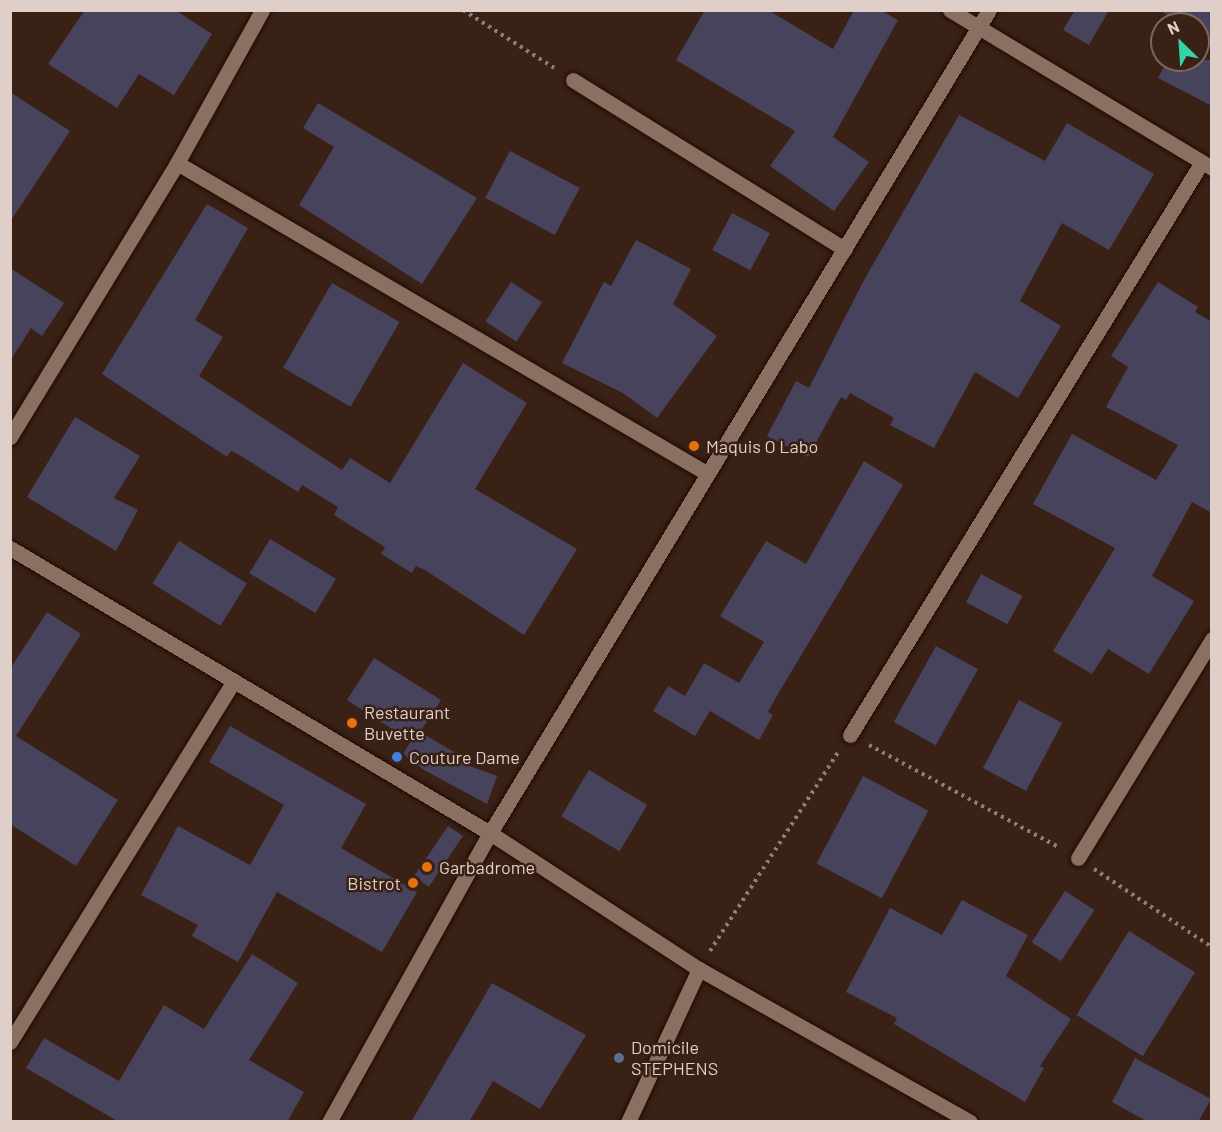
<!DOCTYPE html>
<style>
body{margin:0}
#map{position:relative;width:1222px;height:1132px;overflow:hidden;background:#392116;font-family:Barlow,sans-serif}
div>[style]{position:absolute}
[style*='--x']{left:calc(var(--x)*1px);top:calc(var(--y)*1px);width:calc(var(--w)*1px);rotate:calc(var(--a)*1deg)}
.building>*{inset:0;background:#48435c;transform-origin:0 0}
.path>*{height:4px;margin-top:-2px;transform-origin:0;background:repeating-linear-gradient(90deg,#917d75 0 3px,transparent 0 7.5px)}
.roads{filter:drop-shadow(0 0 2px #1f0a02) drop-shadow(0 0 2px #1f0a02)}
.minor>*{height:15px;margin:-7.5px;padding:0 7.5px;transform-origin:7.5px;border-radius:7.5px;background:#8b6f61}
.dots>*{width:16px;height:16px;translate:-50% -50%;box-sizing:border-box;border:3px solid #392116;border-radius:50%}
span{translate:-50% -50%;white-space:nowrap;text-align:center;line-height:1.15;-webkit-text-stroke:5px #392116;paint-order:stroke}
.poi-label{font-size:18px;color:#dfcfc8}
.left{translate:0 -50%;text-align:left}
.right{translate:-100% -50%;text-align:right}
.frame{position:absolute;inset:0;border:12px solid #dfcfc8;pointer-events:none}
.north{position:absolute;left:1150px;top:12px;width:60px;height:60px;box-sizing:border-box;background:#392116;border:2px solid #7b675d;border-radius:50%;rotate:335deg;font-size:16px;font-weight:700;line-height:24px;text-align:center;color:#dfcfc8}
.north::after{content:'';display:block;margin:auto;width:21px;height:27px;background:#35d4a7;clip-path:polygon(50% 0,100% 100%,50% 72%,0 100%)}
</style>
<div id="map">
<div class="building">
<div style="clip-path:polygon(85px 10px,175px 10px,212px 34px,174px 95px,139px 74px,117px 108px,48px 64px)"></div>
<div style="clip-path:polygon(705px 10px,768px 10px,833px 49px,854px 10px,880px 10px,898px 20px,833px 137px,869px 162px,834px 211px,770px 166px,795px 131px,676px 60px)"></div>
<div style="clip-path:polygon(1075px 10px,1109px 10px,1089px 45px,1063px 30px)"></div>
<div style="clip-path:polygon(1159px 10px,1212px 10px,1212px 42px,1198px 33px,1198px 24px,1182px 24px)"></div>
<div style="clip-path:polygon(1168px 60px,1212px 60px,1212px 106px,1158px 78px)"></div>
<div style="clip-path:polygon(10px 92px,70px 131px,10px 222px)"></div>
<div style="clip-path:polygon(318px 103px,477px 198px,422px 284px,299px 205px,334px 147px,303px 128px)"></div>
<div style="clip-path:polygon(959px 115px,1045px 161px,1067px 123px,1154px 174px,1109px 250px,1062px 223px,1020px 301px,1061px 326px,1018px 398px,975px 372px,934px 448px,890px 425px,894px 418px,850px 393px,846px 400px,841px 397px,808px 457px,767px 436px,796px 381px,809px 388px,864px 280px)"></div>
<div style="left:510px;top:151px;width:79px;height:53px;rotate:28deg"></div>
<div style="clip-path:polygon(207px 204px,248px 228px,195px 320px,223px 337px,199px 376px,342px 470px,350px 458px,390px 483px,463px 363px,527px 403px,475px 489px,577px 549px,524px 635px,425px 570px,416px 566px,412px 573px,381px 554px,385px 547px,334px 515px,338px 507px,302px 485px,298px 492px,238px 454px,231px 451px,227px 457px,102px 374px)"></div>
<div style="left:732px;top:213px;width:43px;height:42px;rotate:28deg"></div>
<div style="clip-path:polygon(636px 240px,691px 269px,673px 304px,717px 336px,657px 418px,623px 393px,562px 363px,604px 282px,611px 286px)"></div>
<div style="clip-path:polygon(10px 268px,64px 303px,42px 336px,31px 328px,10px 361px)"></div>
<div style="left:511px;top:282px;width:37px;height:47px;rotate:33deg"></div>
<div style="clip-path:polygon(1158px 282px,1198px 307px,1195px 312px,1212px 322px,1212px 513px,1192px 502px,1152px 576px,1194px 601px,1149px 674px,1108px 649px,1092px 674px,1053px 651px,1115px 548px,1033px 504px,1072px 434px,1156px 480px,1178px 445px,1106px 407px,1128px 367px,1111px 356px)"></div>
<div style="left:332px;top:283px;width:78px;height:98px;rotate:30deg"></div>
<div style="clip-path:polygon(75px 417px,140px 456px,114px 498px,138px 510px,116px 551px,27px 497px)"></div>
<div style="clip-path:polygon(864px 461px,903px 485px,778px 694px,768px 712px,773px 715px,759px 740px,710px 711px,695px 736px,653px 711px,668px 686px,685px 696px,704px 663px,739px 683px,764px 642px,720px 616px,766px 541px,806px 564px)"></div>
<div style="left:270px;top:539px;width:77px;height:40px;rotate:31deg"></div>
<div style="left:179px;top:541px;width:80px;height:50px;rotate:32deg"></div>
<div style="left:981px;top:574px;width:47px;height:32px;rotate:28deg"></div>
<div style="clip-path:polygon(47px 612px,81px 634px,16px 736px,118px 800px,76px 866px,10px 824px,10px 669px)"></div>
<div style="left:936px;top:646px;width:48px;height:87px;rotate:29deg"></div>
<div style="clip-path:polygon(374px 658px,441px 700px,420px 732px,459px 755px,456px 761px,497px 776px,487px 804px,424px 770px,403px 754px,411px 741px,347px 700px)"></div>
<div style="left:1019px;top:700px;width:49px;height:77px;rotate:28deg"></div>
<div style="clip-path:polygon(230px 726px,366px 804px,341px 848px,417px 892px,382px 952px,277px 892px,238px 962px,192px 936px,198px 925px,141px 895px,178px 826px,250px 865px,284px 805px,209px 762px)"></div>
<div style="left:589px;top:770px;width:68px;height:54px;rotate:31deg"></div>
<div style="left:863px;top:776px;width:74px;height:99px;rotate:28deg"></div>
<div style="left:448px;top:826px;width:18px;height:61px;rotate:34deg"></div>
<div style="left:1065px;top:891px;width:35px;height:61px;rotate:33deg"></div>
<div style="clip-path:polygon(962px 900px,1028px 935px,1006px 976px,1071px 1019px,1040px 1066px,1044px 1068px,1025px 1102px,894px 1024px,897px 1018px,846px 992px,890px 908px,942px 935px)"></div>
<div style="left:1129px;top:931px;width:78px;height:99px;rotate:32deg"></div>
<div style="clip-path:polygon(252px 954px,298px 983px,249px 1060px,304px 1092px,287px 1122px,119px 1122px,26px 1068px,44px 1038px,119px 1081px,164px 1005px,204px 1029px)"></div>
<div style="clip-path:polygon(492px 983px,586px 1035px,540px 1109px,493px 1081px,469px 1122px,411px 1122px)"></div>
<div style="clip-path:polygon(1135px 1058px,1211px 1099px,1198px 1122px,1148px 1122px,1112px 1102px)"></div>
</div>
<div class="path">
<div style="--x:463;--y:10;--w:110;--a:32.4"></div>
<div style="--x:869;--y:745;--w:217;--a:28.3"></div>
<div style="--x:1094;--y:869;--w:141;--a:33.5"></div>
<div style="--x:710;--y:951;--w:238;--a:-57.2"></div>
</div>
<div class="roads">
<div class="minor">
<div style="--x:950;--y:10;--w:306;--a:31.1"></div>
<div style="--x:573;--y:80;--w:320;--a:31.9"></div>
<div style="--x:177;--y:163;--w:615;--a:30.36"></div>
<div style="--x:10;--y:437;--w:321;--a:-58.6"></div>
<div style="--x:177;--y:163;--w:175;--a:-60.9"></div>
<div style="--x:10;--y:548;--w:558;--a:30.7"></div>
<div style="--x:490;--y:833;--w:249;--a:33.1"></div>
<div style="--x:699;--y:969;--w:311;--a:29.4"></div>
<div style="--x:850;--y:735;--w:672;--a:-58.44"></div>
<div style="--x:1078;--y:858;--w:257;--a:-58.5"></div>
<div style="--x:10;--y:1042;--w:425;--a:-58.2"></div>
<div style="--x:329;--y:1122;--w:331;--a:-60.9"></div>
<div style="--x:490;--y:833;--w:962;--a:-58.77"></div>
<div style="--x:628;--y:1122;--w:169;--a:-65.1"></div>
</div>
</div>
<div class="dots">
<div style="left:694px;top:446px;background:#e8710a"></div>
<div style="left:352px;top:723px;background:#e8710a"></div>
<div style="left:397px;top:757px;background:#3f7fe0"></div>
<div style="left:427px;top:867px;background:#e8710a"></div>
<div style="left:413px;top:883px;background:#e8710a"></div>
<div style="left:619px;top:1058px;background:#5c6f8a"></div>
</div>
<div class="poi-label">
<span class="left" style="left:706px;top:446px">Maquis O Labo</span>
<span class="left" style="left:364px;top:723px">Restaurant<br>Buvette</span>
<span class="left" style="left:409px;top:757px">Couture Dame</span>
<span class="left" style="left:439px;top:867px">Garbadrome</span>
<span class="right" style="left:401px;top:883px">Bistrot</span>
<span class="left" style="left:631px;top:1058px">Domicile<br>STEPHENS</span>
</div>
<div class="frame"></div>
<div class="north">N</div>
</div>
